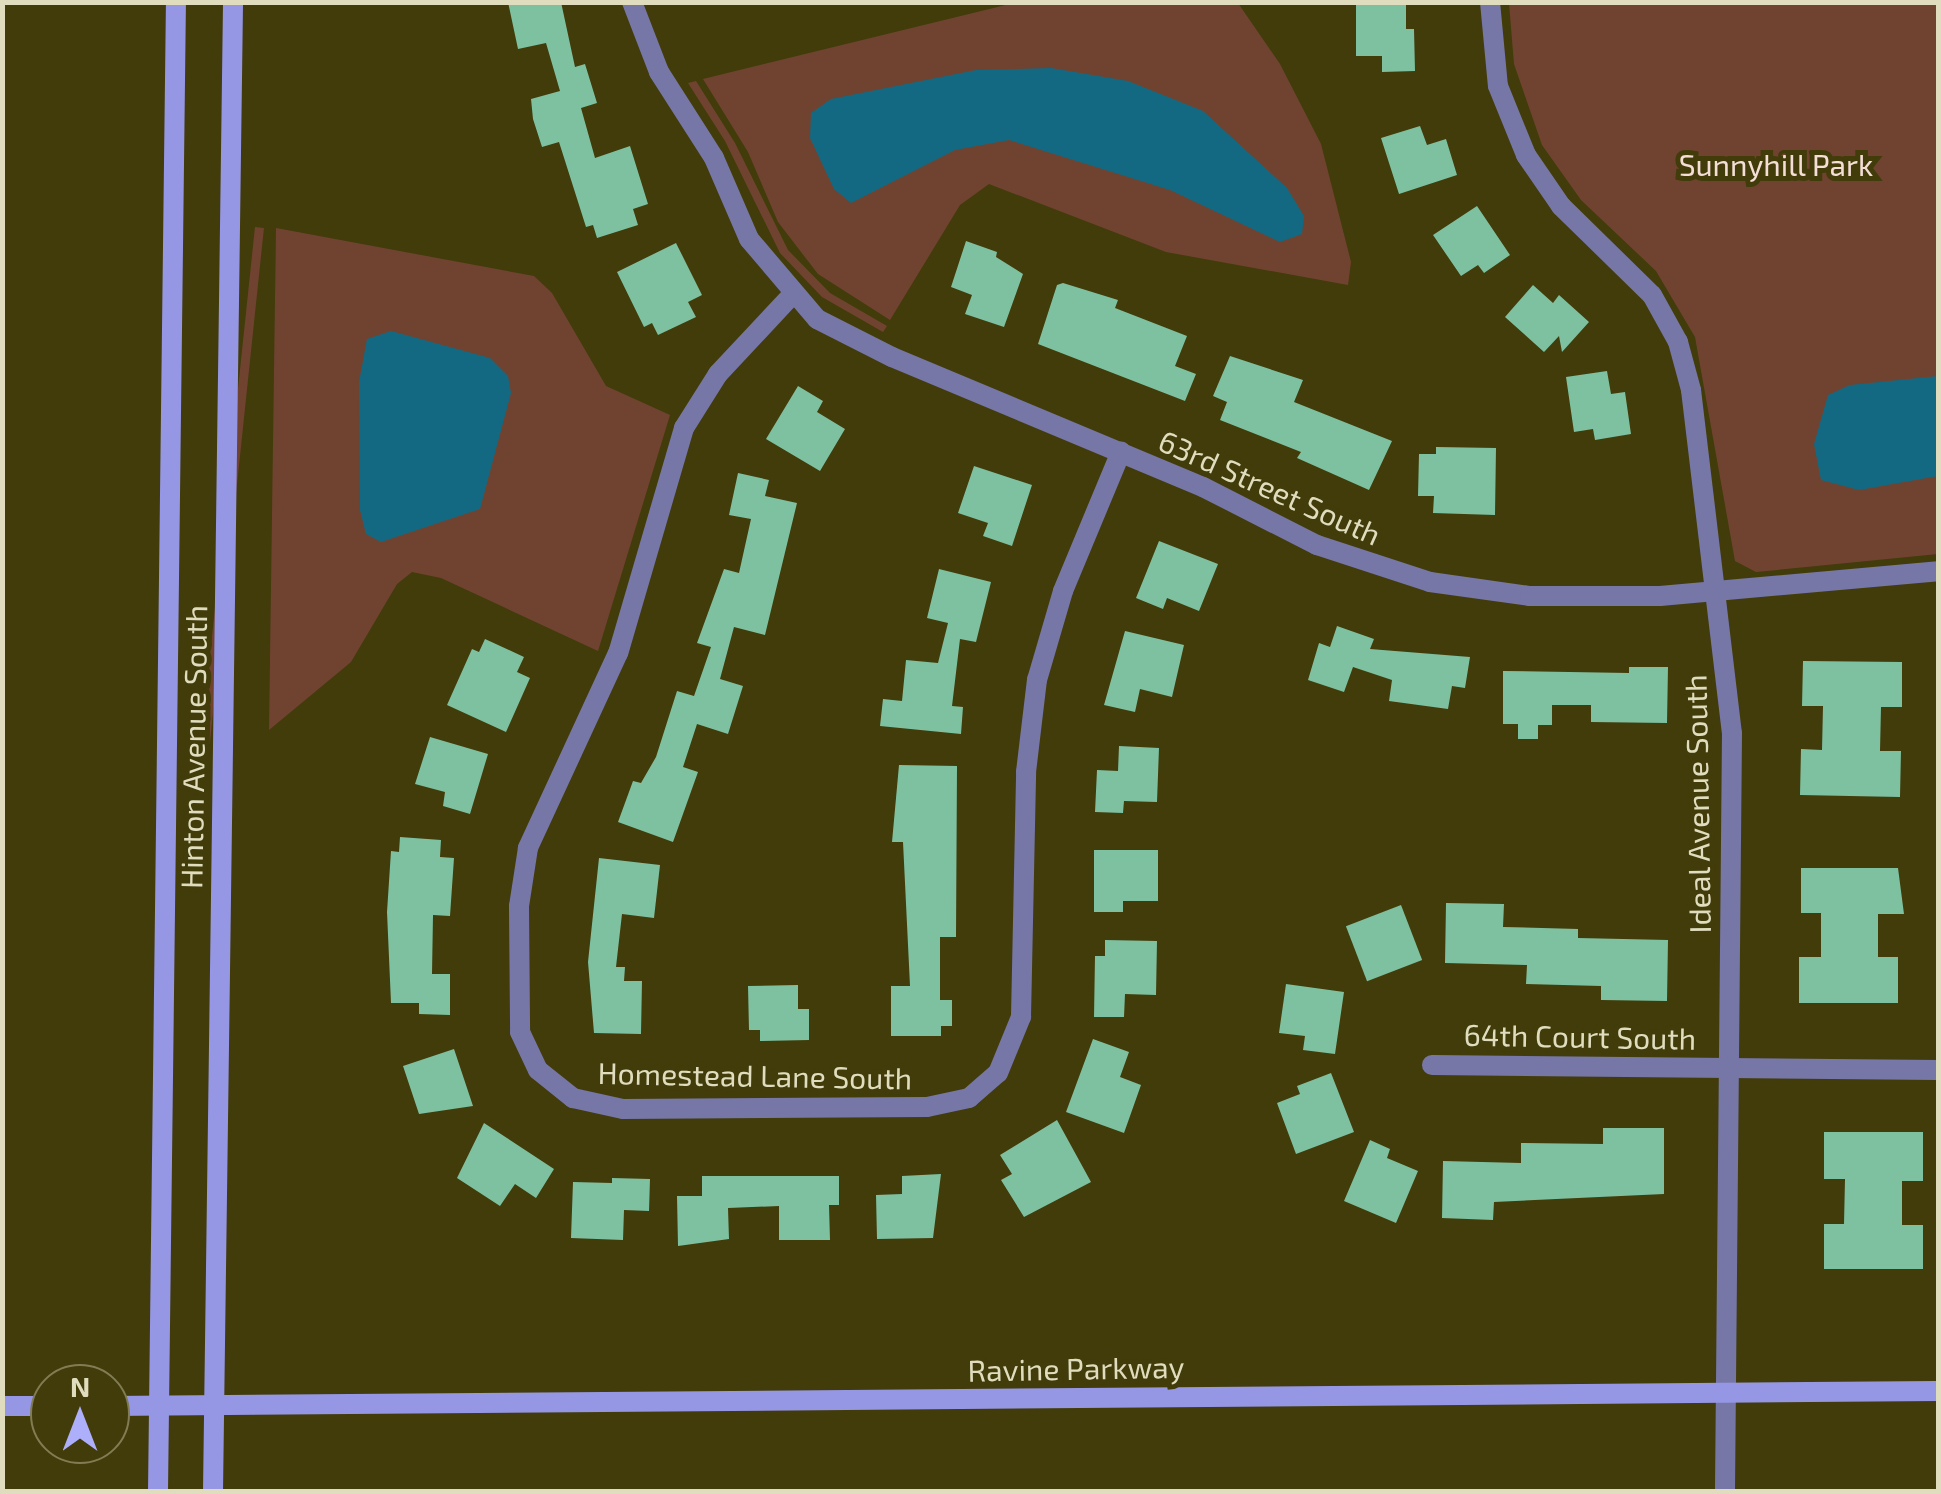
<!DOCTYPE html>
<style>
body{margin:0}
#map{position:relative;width:1941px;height:1494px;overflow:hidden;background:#423c0b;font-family:"Exo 2",sans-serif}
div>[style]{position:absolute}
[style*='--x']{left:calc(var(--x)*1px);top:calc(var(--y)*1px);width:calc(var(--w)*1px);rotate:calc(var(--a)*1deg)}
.green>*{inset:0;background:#704331;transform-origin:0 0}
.water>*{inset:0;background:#146982}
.building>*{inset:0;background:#7ec1a1;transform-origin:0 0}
.street>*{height:20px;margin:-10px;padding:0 10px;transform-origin:10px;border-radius:10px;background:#7677a7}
.secondary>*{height:20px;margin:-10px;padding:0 10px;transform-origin:10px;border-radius:10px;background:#9697e4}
span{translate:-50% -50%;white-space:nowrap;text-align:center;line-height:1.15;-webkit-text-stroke:10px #423c0b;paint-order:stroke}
.park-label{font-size:30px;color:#f4ded6}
.street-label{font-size:30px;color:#e0ddbe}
.frame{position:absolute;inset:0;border:5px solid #e0ddbe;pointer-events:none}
.north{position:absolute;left:30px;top:1364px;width:100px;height:100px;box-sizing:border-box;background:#423c0b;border:2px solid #817c53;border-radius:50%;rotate:0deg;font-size:28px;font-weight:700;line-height:40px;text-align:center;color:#e0ddbe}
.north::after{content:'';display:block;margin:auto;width:35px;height:45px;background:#adaffb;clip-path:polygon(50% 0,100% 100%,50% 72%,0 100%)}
</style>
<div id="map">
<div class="green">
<div style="clip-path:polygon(1014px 3px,1238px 3px,1280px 64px,1321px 144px,1351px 262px,1348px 285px,1166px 252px,989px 184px,960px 205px,890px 320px,818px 274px,778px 222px,748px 152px,703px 79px)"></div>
<div style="clip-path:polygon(1509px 3px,1938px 3px,1938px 554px,1756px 572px,1735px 561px,1695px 337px,1656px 271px,1581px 200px,1542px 145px,1514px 64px)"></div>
<div style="clip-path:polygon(696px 81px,735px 143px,788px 250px,830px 293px,887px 326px,883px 332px,822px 297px,780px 253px,725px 141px,688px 83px)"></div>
<div style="left:255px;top:227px;width:9px;height:519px;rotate:6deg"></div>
<div style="clip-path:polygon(276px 228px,534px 276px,552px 293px,606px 386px,670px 415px,598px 651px,441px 578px,412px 572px,397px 584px,351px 662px,269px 730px)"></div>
</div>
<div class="water">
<div style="clip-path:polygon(1051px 68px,1128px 81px,1203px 111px,1287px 188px,1304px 216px,1302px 234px,1280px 242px,1170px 190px,1009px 140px,955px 150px,851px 203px,834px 189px,810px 138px,811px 113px,831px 99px,976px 70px)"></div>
<div style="clip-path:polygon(391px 331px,490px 358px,508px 376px,511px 393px,480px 509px,381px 542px,366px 534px,360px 510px,359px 382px,367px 339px)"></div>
<div style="clip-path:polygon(1938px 376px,1938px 476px,1859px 490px,1821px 480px,1814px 444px,1828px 395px,1850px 385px)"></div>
</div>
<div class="building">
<div style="clip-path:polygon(508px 2px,561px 2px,575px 67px,585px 64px,597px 103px,581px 108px,595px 158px,630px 146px,648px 204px,633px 209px,638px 225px,597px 238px,593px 225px,586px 227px,559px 142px,542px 147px,533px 119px,531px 99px,560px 91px,546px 43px,518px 49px)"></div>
<div style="clip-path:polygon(1356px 2px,1406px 2px,1406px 29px,1414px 29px,1415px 71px,1382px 72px,1382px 56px,1356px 56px)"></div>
<div style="clip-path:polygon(1420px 126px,1427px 145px,1446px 139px,1457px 175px,1399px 194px,1381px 138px)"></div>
<div style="clip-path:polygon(1477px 206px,1510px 255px,1484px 273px,1478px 265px,1461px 276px,1433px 235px)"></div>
<div style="clip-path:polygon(966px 241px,997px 252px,996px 257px,1023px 274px,1004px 327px,965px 314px,972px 295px,951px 287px)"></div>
<div style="clip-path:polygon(676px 243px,702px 295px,688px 302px,696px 317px,658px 335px,652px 323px,644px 327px,617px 272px)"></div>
<div style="clip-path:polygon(1063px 283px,1118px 300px,1115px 308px,1187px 336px,1175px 366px,1196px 374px,1185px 401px,1038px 344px,1057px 285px)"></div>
<div style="clip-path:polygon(1533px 285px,1553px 303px,1559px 295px,1589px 322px,1562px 352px,1559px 336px,1544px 352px,1505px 317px)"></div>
<div style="clip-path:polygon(1230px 356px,1303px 380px,1294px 402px,1392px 441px,1369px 490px,1297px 458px,1301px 452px,1220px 420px,1227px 402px,1213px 396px)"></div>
<div style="clip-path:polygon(1607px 371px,1611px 394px,1625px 392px,1631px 434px,1595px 440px,1593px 429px,1574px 432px,1566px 377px)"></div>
<div style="clip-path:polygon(798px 386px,823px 401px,817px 412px,845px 429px,820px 471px,766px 439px)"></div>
<div style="clip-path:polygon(1436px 447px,1496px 448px,1495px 515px,1433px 513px,1434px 496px,1418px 496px,1419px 454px,1436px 454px)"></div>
<div style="clip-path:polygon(974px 466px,1032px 485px,1012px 546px,983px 536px,988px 523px,958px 513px)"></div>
<div style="clip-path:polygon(738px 473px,769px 480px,765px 496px,797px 503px,765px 635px,734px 627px,720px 679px,743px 686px,728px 734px,697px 724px,683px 767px,698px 772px,673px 842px,618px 822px,633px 781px,641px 783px,656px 757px,677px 691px,694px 696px,711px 647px,697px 643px,724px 569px,739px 573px,751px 519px,729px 515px)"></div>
<div style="clip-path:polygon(1159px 541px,1218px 564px,1199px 611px,1167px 598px,1163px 609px,1136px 598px)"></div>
<div style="clip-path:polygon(939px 569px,991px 582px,976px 642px,960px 639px,952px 706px,963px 707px,961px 734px,880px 726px,883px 699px,902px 701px,906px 660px,938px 663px,948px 623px,927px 618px)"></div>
<div style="clip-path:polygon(1337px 626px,1374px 639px,1370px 649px,1470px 657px,1465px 688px,1452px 686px,1448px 709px,1389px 701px,1392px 680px,1353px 667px,1344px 692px,1308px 680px,1319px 643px,1330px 647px)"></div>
<div style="clip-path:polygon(1125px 631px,1184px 645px,1172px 697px,1140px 689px,1135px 712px,1104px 705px)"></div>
<div style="clip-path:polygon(485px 639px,524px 657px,517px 672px,530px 678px,506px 732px,447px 705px,472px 649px,479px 652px)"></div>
<div style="clip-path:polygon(1803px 661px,1902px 662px,1902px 707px,1881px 707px,1880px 751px,1901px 751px,1900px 797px,1800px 795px,1801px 749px,1822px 750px,1823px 706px,1802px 706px)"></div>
<div style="clip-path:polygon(1629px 667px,1668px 667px,1667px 723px,1591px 722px,1591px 705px,1552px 705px,1552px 725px,1538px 725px,1538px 739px,1518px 739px,1518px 724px,1503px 724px,1503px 671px,1629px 673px)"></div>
<div style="clip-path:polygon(430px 737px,488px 754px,470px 814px,443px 806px,445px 792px,415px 784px)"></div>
<div style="clip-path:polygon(1119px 746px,1159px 748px,1157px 802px,1124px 801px,1123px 813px,1095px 812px,1097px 770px,1118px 771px)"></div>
<div style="clip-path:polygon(899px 765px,957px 766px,956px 937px,940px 937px,940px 1000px,952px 1000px,952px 1026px,941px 1026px,941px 1036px,891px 1036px,891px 986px,910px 986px,903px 842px,892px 842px)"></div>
<div style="clip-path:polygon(400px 837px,441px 840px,440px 857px,454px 858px,450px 916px,433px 915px,432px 974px,450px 974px,450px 1015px,419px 1014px,419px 1003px,391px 1003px,387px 912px,391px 851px,399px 852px)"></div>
<div style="clip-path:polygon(1094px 850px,1158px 850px,1158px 901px,1123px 901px,1123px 912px,1094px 912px)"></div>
<div style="clip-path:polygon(599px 858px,660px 865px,654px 918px,622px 914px,616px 967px,625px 967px,624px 981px,642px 981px,641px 1034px,594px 1033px,588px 962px)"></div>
<div style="clip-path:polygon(1801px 868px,1898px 868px,1904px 914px,1878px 914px,1878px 957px,1898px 957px,1898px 1003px,1799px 1003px,1799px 957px,1821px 957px,1821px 913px,1801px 913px)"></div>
<div style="clip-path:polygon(1446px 903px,1504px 904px,1503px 927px,1578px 929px,1578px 938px,1668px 940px,1667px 1001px,1601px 1000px,1601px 986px,1526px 984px,1527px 965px,1445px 963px)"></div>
<div style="left:1401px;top:905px;width:59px;height:59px;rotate:69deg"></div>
<div style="clip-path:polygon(1105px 940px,1157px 941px,1156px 995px,1125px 994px,1124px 1017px,1094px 1017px,1095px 956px,1105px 956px)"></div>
<div style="clip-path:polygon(1286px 984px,1344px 992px,1335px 1054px,1303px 1050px,1305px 1036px,1279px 1033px)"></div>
<div style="clip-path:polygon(798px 985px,798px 1009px,809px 1009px,809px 1040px,760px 1041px,760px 1030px,749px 1030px,748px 986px)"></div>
<div style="clip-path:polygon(1093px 1039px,1129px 1052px,1120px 1077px,1141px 1085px,1124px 1133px,1066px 1112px)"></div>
<div style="clip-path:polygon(454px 1049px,473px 1106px,419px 1114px,403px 1066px)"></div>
<div style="clip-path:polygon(1331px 1073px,1354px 1132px,1296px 1154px,1277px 1103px,1300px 1094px,1297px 1086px)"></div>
<div style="clip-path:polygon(1057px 1120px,1091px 1182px,1024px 1217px,1001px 1180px,1012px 1174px,1000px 1155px)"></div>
<div style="clip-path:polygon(484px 1123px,554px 1169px,536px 1198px,515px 1184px,500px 1206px,457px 1178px)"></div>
<div style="clip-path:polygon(1603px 1128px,1664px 1128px,1664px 1194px,1494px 1202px,1493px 1220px,1442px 1218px,1443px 1161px,1521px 1163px,1521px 1143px,1603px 1144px)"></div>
<div style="clip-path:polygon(1824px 1132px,1923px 1132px,1923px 1181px,1902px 1181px,1902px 1225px,1923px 1225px,1923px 1269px,1824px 1269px,1824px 1224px,1844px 1224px,1845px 1179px,1824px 1179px)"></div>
<div style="clip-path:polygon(1370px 1140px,1390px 1149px,1387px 1158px,1418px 1171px,1396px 1223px,1344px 1201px)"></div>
<div style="clip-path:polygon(941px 1174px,933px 1238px,877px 1239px,876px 1195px,902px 1194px,902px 1176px)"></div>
<div style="clip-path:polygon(702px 1176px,839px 1176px,839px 1205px,829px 1205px,830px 1240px,779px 1240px,779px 1206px,728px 1208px,729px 1239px,678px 1246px,677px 1196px,702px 1196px)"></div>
<div style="clip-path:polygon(612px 1178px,650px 1179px,649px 1211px,624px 1210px,623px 1240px,571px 1238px,573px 1182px,612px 1183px)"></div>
</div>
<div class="street">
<div style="--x:632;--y:2;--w:75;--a:68.9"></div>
<div style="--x:659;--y:72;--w:102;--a:57.4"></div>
<div style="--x:714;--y:158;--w:88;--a:66.6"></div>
<div style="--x:749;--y:239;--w:105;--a:49.6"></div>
<div style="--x:817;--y:319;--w:84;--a:26.9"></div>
<div style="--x:892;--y:357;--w:337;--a:22.7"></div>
<div style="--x:1203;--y:487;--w:128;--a:27"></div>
<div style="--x:1317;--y:545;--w:119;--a:18.1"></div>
<div style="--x:1430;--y:582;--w:101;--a:8"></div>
<div style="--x:1530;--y:596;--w:130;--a:0"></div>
<div style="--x:1660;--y:596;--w:279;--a:-5.1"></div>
<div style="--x:1490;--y:2;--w:84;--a:84.6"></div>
<div style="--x:1498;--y:86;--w:74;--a:67.9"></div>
<div style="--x:1526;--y:155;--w:62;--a:55.5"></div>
<div style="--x:1561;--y:206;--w:127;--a:44.4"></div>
<div style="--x:1652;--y:295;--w:54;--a:61"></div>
<div style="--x:1678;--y:342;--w:50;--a:74.8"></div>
<div style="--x:1691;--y:390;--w:345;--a:83.2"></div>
<div style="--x:1732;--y:733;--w:759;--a:90.53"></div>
<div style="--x:791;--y:296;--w:107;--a:133.1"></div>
<div style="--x:718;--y:374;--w:64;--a:122.2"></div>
<div style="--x:684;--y:428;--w:234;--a:106.3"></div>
<div style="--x:618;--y:653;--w:215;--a:114.8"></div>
<div style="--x:528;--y:848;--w:59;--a:98.8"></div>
<div style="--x:519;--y:906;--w:126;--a:89.5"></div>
<div style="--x:520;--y:1032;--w:42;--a:64.7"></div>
<div style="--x:538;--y:1070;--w:45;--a:38.7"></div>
<div style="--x:573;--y:1098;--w:51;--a:12.4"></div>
<div style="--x:623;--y:1109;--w:304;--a:-0.4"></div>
<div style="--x:927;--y:1107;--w:43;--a:-12.1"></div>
<div style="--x:969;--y:1098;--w:38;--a:-41"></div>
<div style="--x:998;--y:1073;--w:61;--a:-67.7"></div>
<div style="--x:1021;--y:1017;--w:245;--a:-88.8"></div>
<div style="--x:1026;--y:772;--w:93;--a:-83.2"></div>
<div style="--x:1037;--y:680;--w:93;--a:-73.7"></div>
<div style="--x:1063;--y:591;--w:151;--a:-67.4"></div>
<div style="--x:1432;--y:1065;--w:506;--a:0.57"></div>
</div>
<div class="secondary">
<div style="--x:2;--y:1406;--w:48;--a:0"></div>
<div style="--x:110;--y:1406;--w:1828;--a:-0.47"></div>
<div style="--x:158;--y:1492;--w:1490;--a:-89.31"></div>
<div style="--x:213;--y:1492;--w:1490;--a:-89.23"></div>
</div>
<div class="park-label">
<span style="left:1776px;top:164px">Sunnyhill Park</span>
</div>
<div class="street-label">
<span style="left:1270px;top:487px;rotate:24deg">63rd Street South</span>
<span style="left:193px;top:747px;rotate:-89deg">Hinton Avenue South</span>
<span style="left:1697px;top:804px;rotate:-91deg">Ideal Avenue South</span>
<span style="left:1580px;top:1036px;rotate:1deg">64th Court South</span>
<span style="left:755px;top:1075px;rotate:1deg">Homestead Lane South</span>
<span style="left:1076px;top:1368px;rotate:-1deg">Ravine Parkway</span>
</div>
<div class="frame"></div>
<div class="north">N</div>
</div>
